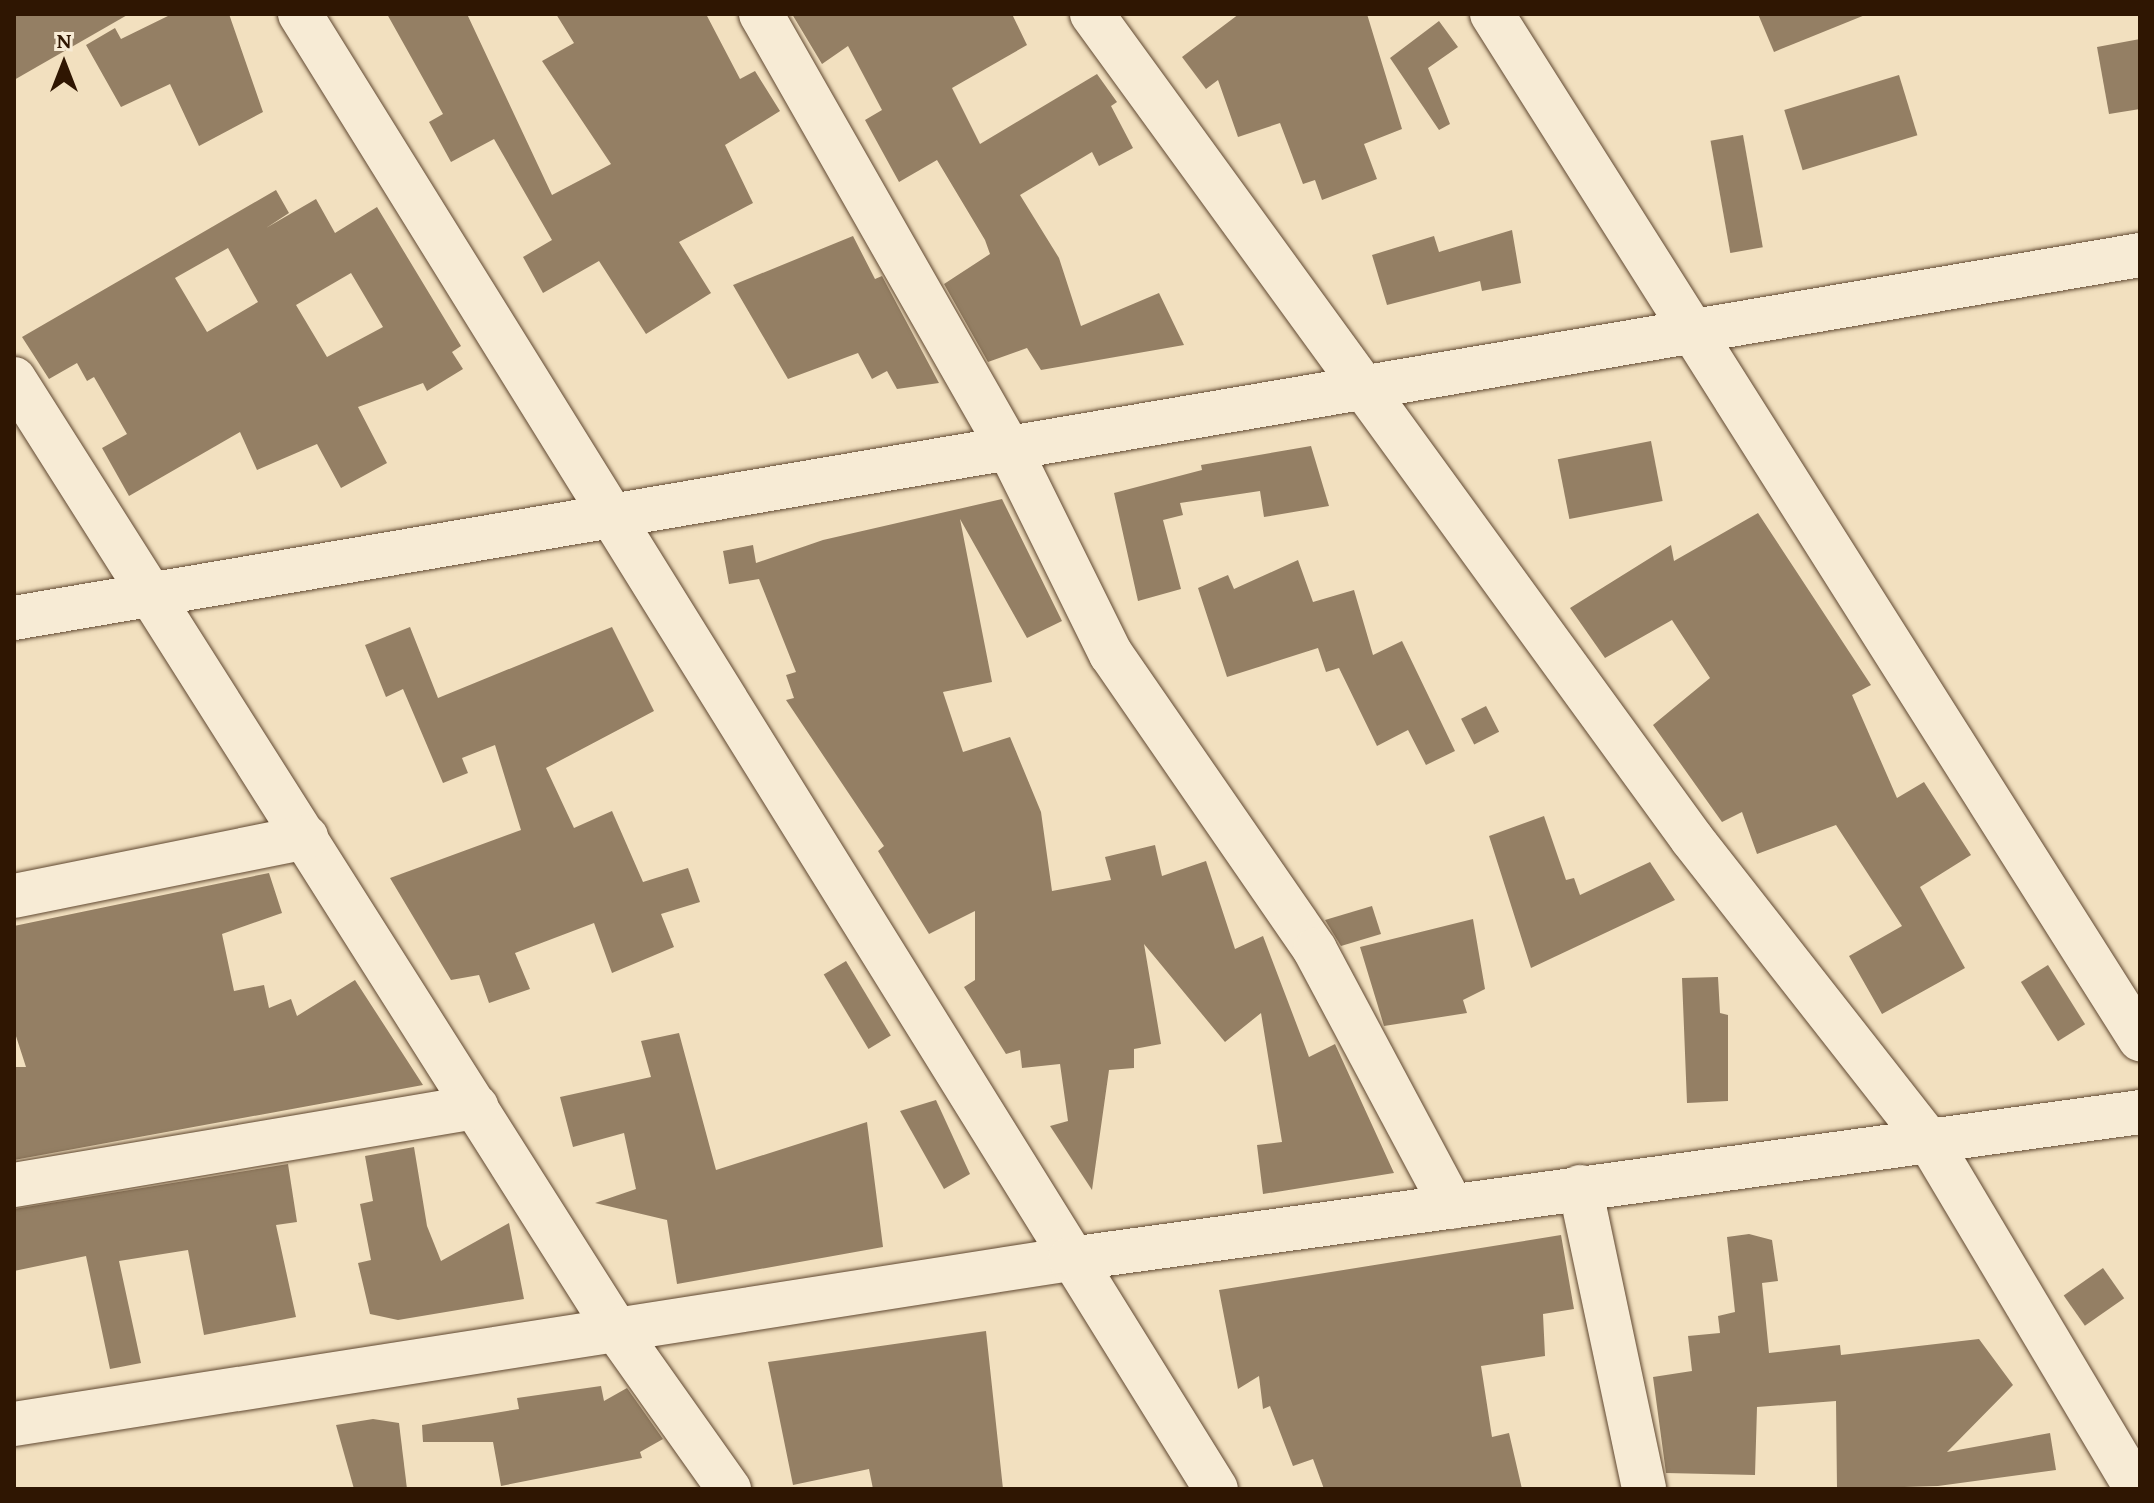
<!DOCTYPE html>
<style>
body{margin:0}
#map{position:relative;width:2154px;height:1503px;overflow:hidden;background:#f2e0bf;font-family:"Gentium Book Plus",serif}
div>[style]{position:absolute}
[style*='--x']{left:calc(var(--x)*1px);top:calc(var(--y)*1px);width:calc(var(--w)*1px);rotate:calc(var(--a)*1deg)}
.building>*{inset:0;background:#947f64;transform-origin:0 0}
.roads{filter:drop-shadow(0 0 2px #604831) drop-shadow(0 0 2px #604831)}
.minor>*{height:44px;margin:-22px;padding:0 22px;transform-origin:22px;border-radius:22px;background:#f7ebd5}
span{translate:-50% -50%;white-space:nowrap;text-align:center;line-height:1.15;-webkit-text-stroke:6px #f7ebd5;paint-order:stroke}
.frame{position:absolute;inset:0;border:16px solid #2f1602;pointer-events:none}
.north{position:absolute;left:24px;top:24px;width:80px;height:80px;-webkit-text-stroke:6px #f7ebd5;paint-order:stroke;rotate:0deg;font-size:22px;font-weight:700;line-height:32px;text-align:center;color:#2f1602}
.north::after{content:'';display:block;margin:auto;width:28px;height:36px;background:#2f1602;clip-path:polygon(50% 0,100% 100%,50% 72%,0 100%)}
</style>
<div id="map">
<div class="building">
<div style="clip-path:polygon(14px 14px,129px 14px,14px 80px)"></div>
<div style="clip-path:polygon(172px 14px,229px 14px,263px 112px,199px 146px,170px 84px,121px 107px,86px 45px,115px 28px,121px 39px)"></div>
<div style="clip-path:polygon(387px 14px,467px 14px,552px 195px,611px 164px,542px 61px,574px 43px,556px 14px,706px 14px,740px 79px,755px 71px,780px 111px,725px 145px,753px 203px,679px 242px,711px 293px,646px 334px,599px 261px,543px 293px,523px 257px,552px 240px,494px 139px,451px 162px,429px 122px,443px 114px)"></div>
<div style="clip-path:polygon(792px 14px,1012px 14px,1027px 45px,952px 88px,980px 144px,1097px 74px,1117px 102px,1111px 106px,1133px 148px,1099px 166px,1092px 152px,1020px 195px,1059px 258px,1081px 326px,1159px 293px,1184px 345px,1041px 370px,1027px 348px,988px 362px,944px 284px,990px 254px,985px 240px,937px 160px,899px 182px,865px 120px,882px 110px,848px 46px,822px 64px)"></div>
<div style="clip-path:polygon(1239px 14px,1367px 14px,1402px 129px,1364px 144px,1377px 179px,1322px 200px,1315px 180px,1303px 184px,1280px 123px,1238px 137px,1218px 80px,1206px 89px,1182px 57px)"></div>
<div style="clip-path:polygon(1758px 14px,1865px 14px,1865px 15px,1774px 52px)"></div>
<div style="clip-path:polygon(1439px 21px,1458px 47px,1428px 68px,1450px 124px,1439px 130px,1390px 58px)"></div>
<div style="clip-path:polygon(2140px 39px,2140px 109px,2109px 114px,2097px 47px)"></div>
<div style="left:1899px;top:75px;width:63px;height:120px;rotate:73deg"></div>
<div style="left:1743px;top:135px;width:114px;height:33px;rotate:80deg"></div>
<div style="clip-path:polygon(evenodd,276px 190px,289px 213px,266px 228px,316px 199px,335px 233px,377px 207px,461px 346px,452px 352px,463px 369px,427px 391px,423px 383px,358px 407px,387px 463px,341px 488px,317px 444px,257px 470px,240px 432px,129px 496px,102px 448px,127px 434px,94px 377px,87px 381px,77px 363px,49px 379px,22px 337px,276px 190px,228px 248px,258px 302px,207px 332px,175px 278px,228px 248px,276px 190px,351px 273px,383px 327px,327px 357px,296px 305px,351px 273px)"></div>
<div style="clip-path:polygon(1512px 230px,1521px 283px,1482px 291px,1480px 281px,1387px 305px,1372px 255px,1434px 236px,1439px 252px)"></div>
<div style="clip-path:polygon(853px 236px,875px 279px,882px 276px,939px 383px,897px 389px,887px 371px,872px 379px,858px 353px,788px 379px,733px 285px)"></div>
<div style="left:1651px;top:441px;width:61px;height:95px;rotate:79deg"></div>
<div style="clip-path:polygon(1311px 446px,1329px 506px,1264px 517px,1260px 491px,1180px 503px,1183px 515px,1163px 520px,1181px 589px,1138px 601px,1114px 493px,1202px 470px,1201px 465px)"></div>
<div style="clip-path:polygon(1002px 499px,1062px 621px,1027px 638px,960px 519px,992px 682px,943px 692px,963px 752px,1010px 737px,1041px 812px,1052px 891px,1111px 880px,1105px 857px,1155px 845px,1162px 876px,1206px 861px,1235px 949px,1263px 936px,1309px 1057px,1335px 1044px,1394px 1173px,1263px 1194px,1257px 1145px,1282px 1142px,1261px 1013px,1225px 1042px,1144px 944px,1161px 1044px,1134px 1049px,1134px 1068px,1109px 1070px,1092px 1190px,1050px 1126px,1068px 1121px,1060px 1064px,1022px 1068px,1020px 1050px,1006px 1054px,964px 987px,975px 980px,975px 911px,929px 934px,878px 851px,884px 846px,786px 700px,794px 698px,786px 675px,796px 672px,759px 579px,729px 584px,723px 551px,753px 545px,756px 563px,823px 540px)"></div>
<div style="clip-path:polygon(1758px 513px,1871px 685px,1852px 695px,1897px 798px,1924px 782px,1971px 855px,1920px 887px,1965px 968px,1882px 1014px,1849px 956px,1902px 926px,1836px 825px,1757px 854px,1742px 812px,1722px 822px,1653px 725px,1710px 678px,1672px 620px,1605px 658px,1570px 608px,1671px 545px,1674px 561px)"></div>
<div style="clip-path:polygon(1298px 560px,1313px 602px,1354px 590px,1373px 655px,1402px 641px,1455px 751px,1426px 765px,1408px 730px,1377px 746px,1339px 668px,1326px 672px,1318px 648px,1227px 677px,1198px 588px,1228px 575px,1234px 589px)"></div>
<div style="clip-path:polygon(410px 627px,438px 698px,612px 627px,654px 711px,546px 768px,574px 828px,612px 811px,643px 882px,688px 868px,700px 902px,661px 914px,674px 947px,612px 973px,594px 923px,515px 953px,530px 989px,489px 1003px,479px 975px,451px 980px,390px 878px,521px 830px,495px 745px,462px 758px,468px 773px,443px 783px,403px 689px,386px 697px,365px 645px)"></div>
<div style="left:1486px;top:706px;width:29px;height:28px;rotate:63deg"></div>
<div style="clip-path:polygon(1544px 816px,1566px 880px,1574px 878px,1580px 895px,1650px 862px,1675px 900px,1531px 968px,1489px 836px)"></div>
<div style="clip-path:polygon(269px 873px,282px 913px,222px 934px,234px 991px,264px 985px,269px 1008px,291px 999px,297px 1016px,355px 980px,423px 1085px,14px 1160px,14px 1067px,26px 1067px,14px 1030px,14px 926px)"></div>
<div style="clip-path:polygon(1372px 906px,1381px 934px,1341px 946px,1325px 920px)"></div>
<div style="clip-path:polygon(1473px 919px,1485px 989px,1463px 1000px,1467px 1013px,1384px 1026px,1360px 947px)"></div>
<div style="left:846px;top:961px;width:87px;height:26px;rotate:59deg"></div>
<div style="left:2048px;top:965px;width:70px;height:32px;rotate:58deg"></div>
<div style="clip-path:polygon(1718px 977px,1720px 1013px,1728px 1015px,1728px 1101px,1687px 1103px,1682px 978px)"></div>
<div style="clip-path:polygon(679px 1033px,716px 1170px,867px 1122px,883px 1247px,677px 1284px,667px 1220px,595px 1203px,636px 1189px,624px 1133px,573px 1147px,560px 1097px,651px 1077px,641px 1041px)"></div>
<div style="clip-path:polygon(936px 1100px,970px 1174px,944px 1189px,900px 1111px)"></div>
<div style="clip-path:polygon(414px 1147px,427px 1226px,441px 1261px,509px 1223px,524px 1299px,398px 1320px,370px 1314px,358px 1263px,371px 1260px,360px 1204px,373px 1201px,365px 1156px)"></div>
<div style="clip-path:polygon(288px 1164px,297px 1222px,276px 1225px,296px 1317px,204px 1335px,188px 1250px,119px 1261px,141px 1363px,110px 1369px,86px 1256px,14px 1271px,14px 1209px)"></div>
<div style="clip-path:polygon(1749px 1234px,1772px 1240px,1778px 1281px,1762px 1283px,1769px 1353px,1840px 1345px,1841px 1355px,1979px 1339px,2013px 1385px,1947px 1452px,2050px 1433px,2056px 1470px,1938px 1486px,1837px 1489px,1836px 1401px,1757px 1407px,1755px 1475px,1666px 1473px,1653px 1377px,1692px 1371px,1688px 1336px,1720px 1333px,1718px 1316px,1735px 1312px,1727px 1237px)"></div>
<div style="clip-path:polygon(1561px 1235px,1574px 1309px,1543px 1314px,1545px 1356px,1481px 1366px,1492px 1437px,1509px 1433px,1522px 1489px,1324px 1489px,1313px 1459px,1293px 1466px,1270px 1406px,1263px 1409px,1259px 1376px,1238px 1389px,1219px 1290px)"></div>
<div style="left:2103px;top:1268px;width:37px;height:48px;rotate:55deg"></div>
<div style="clip-path:polygon(986px 1331px,1003px 1489px,873px 1489px,869px 1469px,793px 1485px,768px 1362px)"></div>
<div style="clip-path:polygon(601px 1386px,604px 1401px,627px 1388px,663px 1439px,640px 1452px,642px 1458px,501px 1486px,493px 1442px,423px 1442px,422px 1425px,519px 1409px,517px 1398px)"></div>
<div style="clip-path:polygon(373px 1419px,399px 1423px,407px 1489px,354px 1489px,336px 1425px)"></div>
</div>
<div class="roads">
<div class="minor">
<div style="--x:300;--y:14;--w:1736;--a:58.16"></div>
<div style="--x:761;--y:14;--w:500;--a:60.3"></div>
<div style="--x:1009;--y:448;--w:230;--a:63.7"></div>
<div style="--x:1111;--y:654;--w:359;--a:55.4"></div>
<div style="--x:1315;--y:950;--w:291;--a:61.9"></div>
<div style="--x:1092;--y:14;--w:1020;--a:53.97"></div>
<div style="--x:1692;--y:839;--w:387;--a:51.9"></div>
<div style="--x:1931;--y:1144;--w:402;--a:59.2"></div>
<div style="--x:1492;--y:14;--w:1213;--a:57.7"></div>
<div style="--x:14;--y:379;--w:1127;--a:57.65"></div>
<div style="--x:617;--y:1331;--w:194;--a:54.7"></div>
<div style="--x:14;--y:618;--w:2157;--a:-9.69"></div>
<div style="--x:14;--y:896;--w:298;--a:-11.4"></div>
<div style="--x:14;--y:1185;--w:469;--a:-9.6"></div>
<div style="--x:1580;--y:1187;--w:309;--a:78"></div>
<div style="--x:14;--y:1424;--w:1069;--a:-8.88"></div>
<div style="--x:1070;--y:1259;--w:1080;--a:-7.82"></div>
</div>
</div>
<div class="frame"></div>
<div class="north">N</div>
</div>
